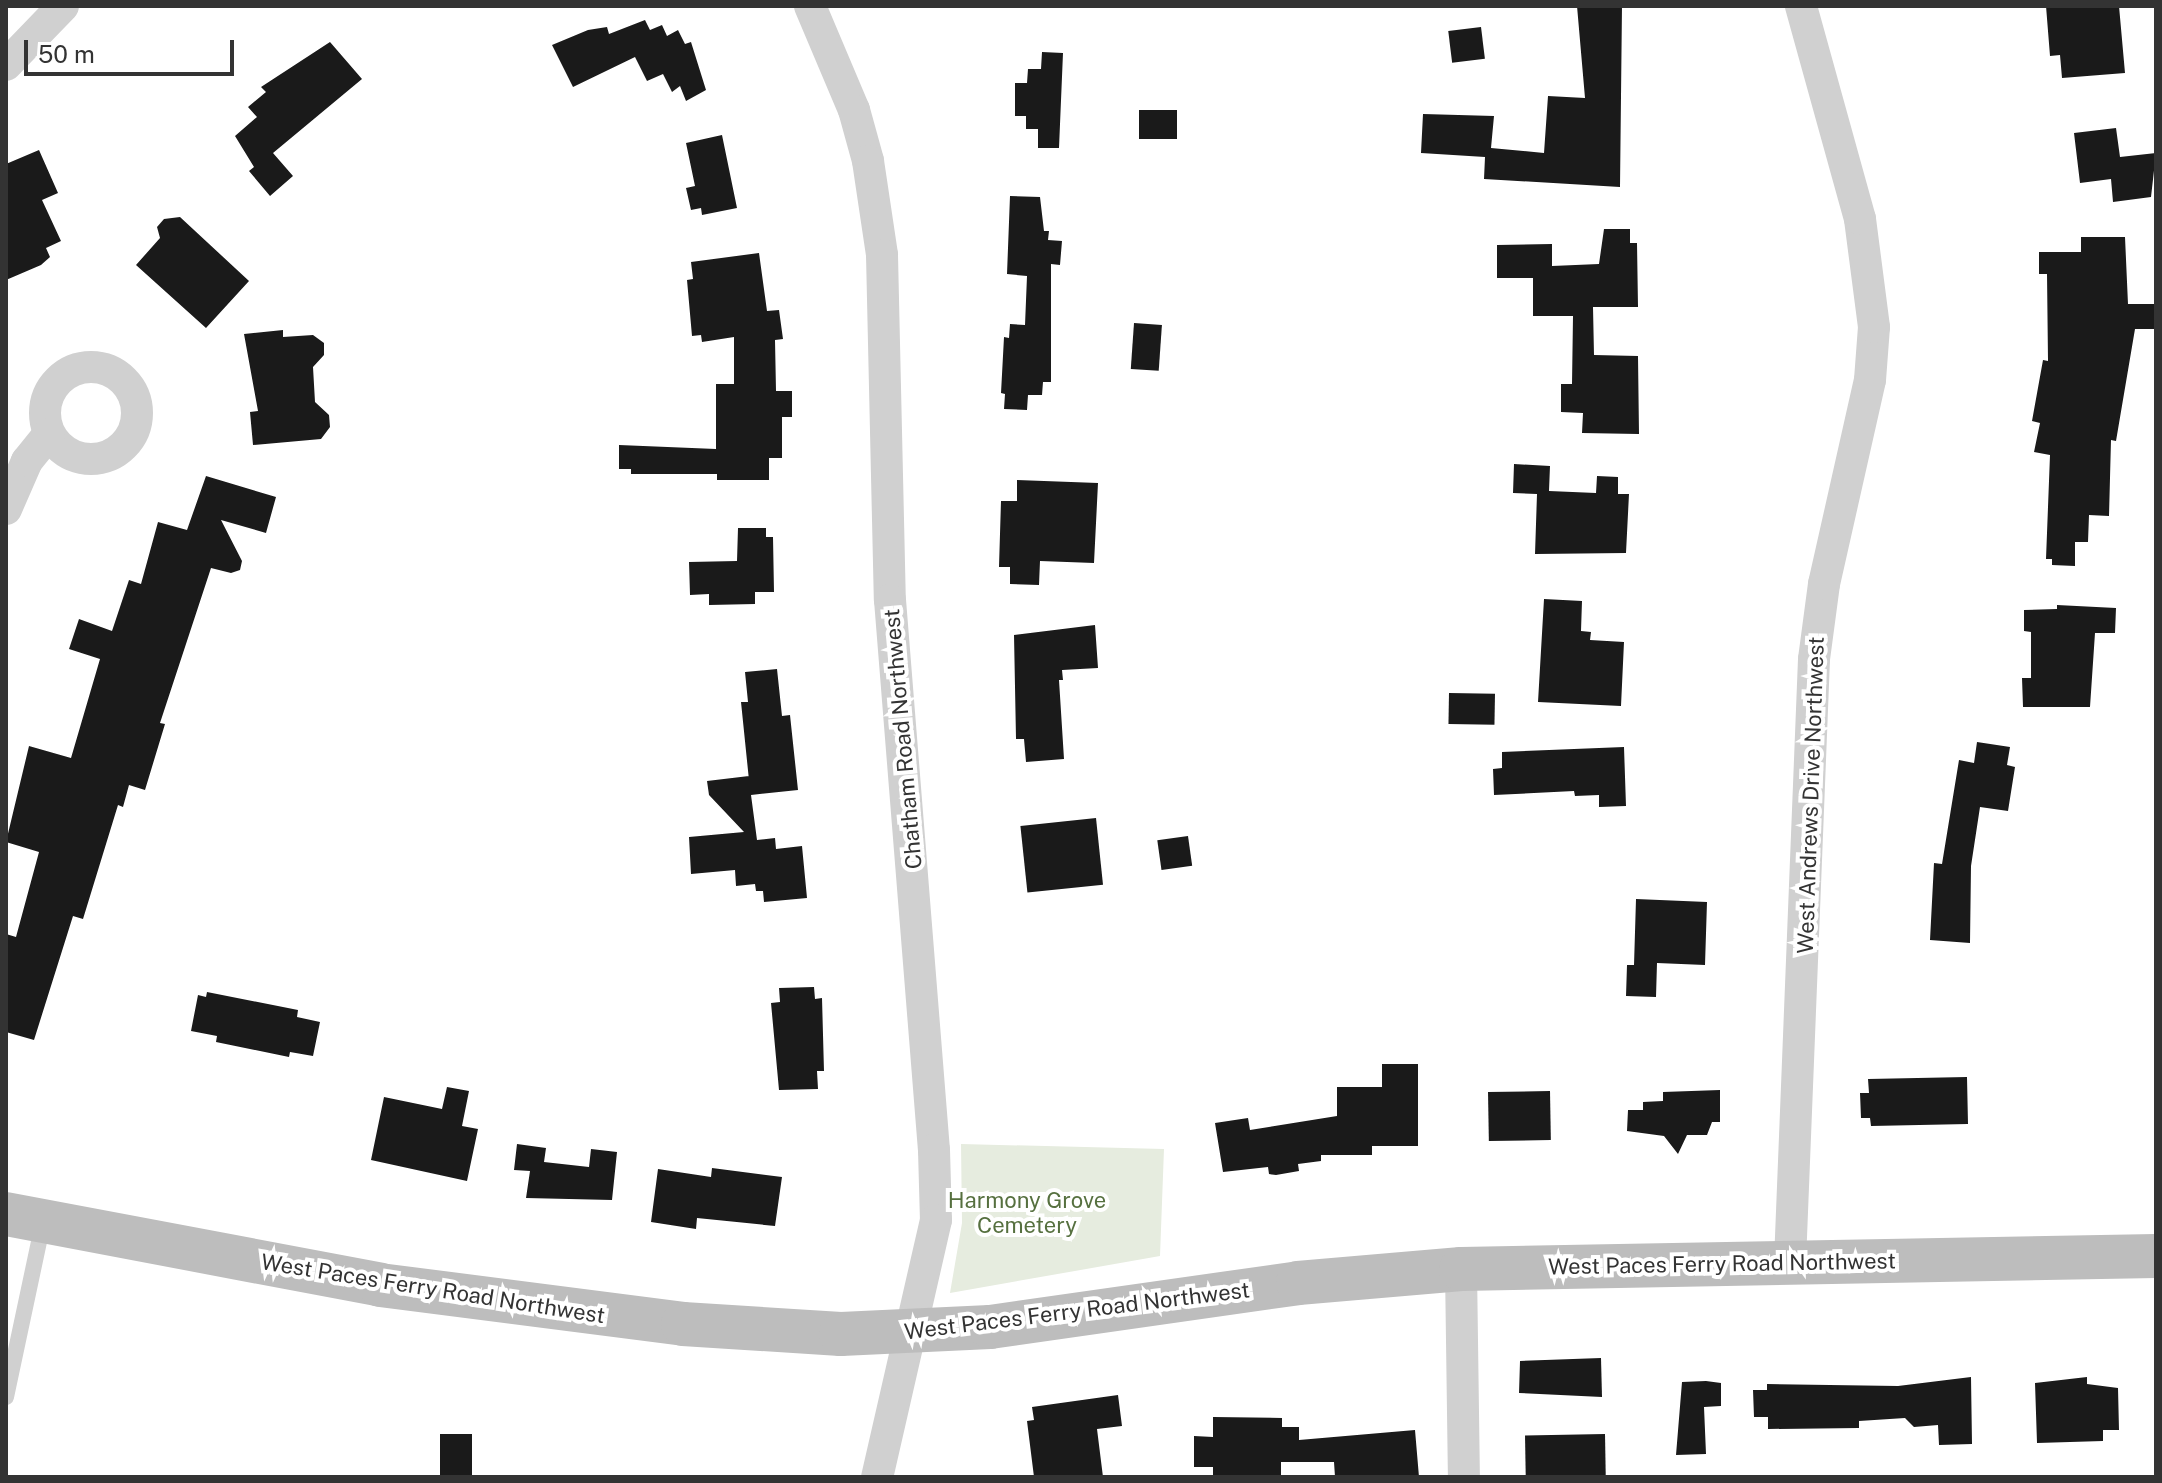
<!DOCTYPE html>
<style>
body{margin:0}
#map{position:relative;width:2162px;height:1483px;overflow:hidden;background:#fff;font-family:"Public Sans",sans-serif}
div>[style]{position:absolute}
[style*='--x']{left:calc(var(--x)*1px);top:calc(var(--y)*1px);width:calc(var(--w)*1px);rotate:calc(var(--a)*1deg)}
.green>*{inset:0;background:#e6ecdf}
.building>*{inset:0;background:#1a1a1a;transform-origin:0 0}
.service>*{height:16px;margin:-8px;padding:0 8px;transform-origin:8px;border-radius:8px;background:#d0d0d0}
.minor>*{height:32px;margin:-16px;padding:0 16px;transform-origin:16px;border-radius:16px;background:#d0d0d0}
.minor>.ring{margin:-16px;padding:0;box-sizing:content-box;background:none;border:32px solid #d0d0d0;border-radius:50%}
.secondary>*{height:44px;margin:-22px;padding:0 22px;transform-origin:22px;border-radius:22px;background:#bdbdbd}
span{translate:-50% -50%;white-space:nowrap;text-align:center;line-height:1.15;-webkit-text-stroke:8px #fff;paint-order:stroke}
.street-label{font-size:22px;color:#333}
.park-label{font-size:22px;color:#56703f}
.frame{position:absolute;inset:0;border:8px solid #333;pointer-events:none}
.scale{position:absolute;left:24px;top:40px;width:210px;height:36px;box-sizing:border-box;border:4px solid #333;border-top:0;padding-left:10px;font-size:24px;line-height:28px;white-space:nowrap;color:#333;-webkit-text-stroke:6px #fff;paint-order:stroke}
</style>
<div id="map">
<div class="green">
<div style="clip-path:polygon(961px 1144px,1164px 1149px,1160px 1256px,950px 1293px,962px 1223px)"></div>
</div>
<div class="building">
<div style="clip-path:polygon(1577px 6px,1622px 6px,1620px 187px,1484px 179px,1485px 157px,1421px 153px,1423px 114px,1494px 116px,1491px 148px,1544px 153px,1548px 96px,1585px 98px)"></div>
<div style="clip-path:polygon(2046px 6px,2119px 6px,2125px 73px,2062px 78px,2060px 55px,2050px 56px)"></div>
<div style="clip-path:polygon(645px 20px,650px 30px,662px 25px,667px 36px,678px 30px,685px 44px,691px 42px,706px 90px,686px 101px,680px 86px,672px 92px,663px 74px,647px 81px,635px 57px,573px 87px,552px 45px,588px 30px,607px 27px,609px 34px)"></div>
<div style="left:1481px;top:27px;width:32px;height:33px;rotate:83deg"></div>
<div style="clip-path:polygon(330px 42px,362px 79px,273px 153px,293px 176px,270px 196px,249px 171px,254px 167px,235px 136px,257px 117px,248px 107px,266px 92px,261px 87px)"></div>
<div style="clip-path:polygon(1042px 52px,1063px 53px,1059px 148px,1038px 148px,1038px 129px,1026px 129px,1026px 116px,1015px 116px,1015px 83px,1027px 83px,1028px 69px,1041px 69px)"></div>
<div style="left:1139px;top:110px;width:38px;height:29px"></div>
<div style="clip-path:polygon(2116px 128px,2120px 157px,2156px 153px,2151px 197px,2113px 202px,2111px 179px,2080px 183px,2074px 133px)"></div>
<div style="clip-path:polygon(722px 135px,737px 208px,702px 215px,701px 208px,691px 210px,686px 188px,695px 186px,686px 143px)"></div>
<div style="clip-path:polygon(39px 150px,58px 193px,42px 200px,61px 241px,46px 248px,50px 257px,41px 265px,6px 280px,6px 164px)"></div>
<div style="clip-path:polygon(1010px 196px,1040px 197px,1044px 231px,1049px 231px,1048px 240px,1062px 241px,1060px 265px,1051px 264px,1051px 382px,1043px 382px,1042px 395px,1028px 395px,1027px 410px,1004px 409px,1005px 394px,1001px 393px,1004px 337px,1009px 338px,1010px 324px,1025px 325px,1027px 276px,1007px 274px)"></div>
<div style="clip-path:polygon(180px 217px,249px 281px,206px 328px,136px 265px,160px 238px,157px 227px,164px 219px)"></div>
<div style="clip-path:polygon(1604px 229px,1630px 229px,1630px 243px,1637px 243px,1638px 307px,1593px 307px,1594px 355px,1638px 356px,1639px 434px,1582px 433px,1583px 413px,1561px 412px,1561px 384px,1572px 384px,1573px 316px,1533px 316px,1533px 278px,1497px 278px,1497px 245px,1552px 244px,1552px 266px,1599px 264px)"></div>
<div style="clip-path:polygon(2081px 237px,2125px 237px,2128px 304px,2155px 304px,2155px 329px,2135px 329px,2116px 441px,2111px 440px,2109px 516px,2089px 515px,2088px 542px,2075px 542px,2075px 566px,2052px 565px,2052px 559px,2046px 559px,2050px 455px,2034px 452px,2040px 423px,2032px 421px,2043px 360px,2048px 361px,2047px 274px,2039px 274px,2039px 252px,2081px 252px)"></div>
<div style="clip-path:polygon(759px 253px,767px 311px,779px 310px,783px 339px,775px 340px,776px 391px,792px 391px,792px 417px,782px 417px,782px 458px,769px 458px,769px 480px,717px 480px,717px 474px,631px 474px,631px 469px,619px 469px,619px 445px,716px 449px,716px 384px,734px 384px,734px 337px,702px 342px,701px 335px,692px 336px,687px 280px,693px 279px,691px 262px)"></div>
<div style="left:1134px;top:323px;width:28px;height:46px;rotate:4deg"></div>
<div style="clip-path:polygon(283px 330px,283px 337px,313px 335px,324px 343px,324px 355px,313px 367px,315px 402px,329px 415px,330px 427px,321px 439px,253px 445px,250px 412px,258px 411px,244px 334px)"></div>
<div style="clip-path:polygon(1514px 464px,1550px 466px,1549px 491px,1596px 493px,1597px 476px,1618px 477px,1618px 494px,1629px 494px,1626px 553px,1535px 554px,1537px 494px,1513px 493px)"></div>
<div style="clip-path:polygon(206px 476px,276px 497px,266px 533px,221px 520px,242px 561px,240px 570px,231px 573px,211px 568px,160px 723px,165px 724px,145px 790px,129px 785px,123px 807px,118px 805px,83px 919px,73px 916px,34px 1040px,6px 1032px,6px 934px,16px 937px,39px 852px,6px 842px,29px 746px,71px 758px,100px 659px,69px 649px,79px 619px,112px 631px,129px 580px,141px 584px,158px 522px,187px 530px)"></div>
<div style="clip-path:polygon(1017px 480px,1098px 483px,1094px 563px,1040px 561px,1039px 585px,1010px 584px,1010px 567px,999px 567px,1001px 501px,1017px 501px)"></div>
<div style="clip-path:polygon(738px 528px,766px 528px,766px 537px,773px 537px,774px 592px,755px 592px,755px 604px,709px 605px,709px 594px,690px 595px,689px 562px,737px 561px)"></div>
<div style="clip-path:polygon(1544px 599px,1582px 601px,1581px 631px,1591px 632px,1590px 640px,1624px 642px,1621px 706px,1538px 702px)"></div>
<div style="clip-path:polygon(2057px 605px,2116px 608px,2115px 633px,2095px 633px,2090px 707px,2023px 707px,2022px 678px,2031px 678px,2031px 632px,2024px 631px,2024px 610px,2057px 609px)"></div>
<div style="clip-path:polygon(1095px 625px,1098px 668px,1062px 670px,1063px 680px,1059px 680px,1064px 759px,1026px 762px,1024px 739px,1016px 739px,1014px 635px)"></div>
<div style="clip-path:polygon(777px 669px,782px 716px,790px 715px,798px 790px,751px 795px,757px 840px,775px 838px,776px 849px,802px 846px,807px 898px,764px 902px,763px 891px,756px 891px,755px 884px,736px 886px,735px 870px,691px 874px,689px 837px,744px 832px,709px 795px,707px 781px,749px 776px,750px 790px,741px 702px,748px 702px,745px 672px)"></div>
<div style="left:1449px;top:693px;width:46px;height:31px;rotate:1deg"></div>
<div style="clip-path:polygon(1977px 742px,2010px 747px,2007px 765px,2015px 767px,2008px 811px,1980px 807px,1971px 866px,1970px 943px,1930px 940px,1934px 863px,1942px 864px,1959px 760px,1974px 763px)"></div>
<div style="clip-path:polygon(1624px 747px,1626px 806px,1599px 807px,1599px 795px,1575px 796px,1574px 791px,1494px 795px,1493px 769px,1502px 768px,1502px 752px)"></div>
<div style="left:1096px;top:818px;width:67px;height:76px;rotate:84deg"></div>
<div style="left:1188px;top:836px;width:30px;height:31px;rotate:82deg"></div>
<div style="clip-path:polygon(1636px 899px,1707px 902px,1705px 965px,1657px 963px,1656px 997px,1626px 996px,1627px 965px,1634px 965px)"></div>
<div style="clip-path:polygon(814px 987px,815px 999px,822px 998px,824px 1071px,817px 1071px,818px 1089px,779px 1090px,771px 1003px,780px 1002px,779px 988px)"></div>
<div style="clip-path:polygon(207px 992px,298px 1010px,297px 1017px,320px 1022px,313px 1056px,290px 1052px,289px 1057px,216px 1042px,217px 1036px,191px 1031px,198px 995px,206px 997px)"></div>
<div style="clip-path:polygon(1382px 1064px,1418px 1064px,1418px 1146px,1372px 1146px,1372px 1155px,1321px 1155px,1321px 1161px,1298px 1164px,1299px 1171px,1276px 1175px,1269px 1174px,1268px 1167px,1223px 1172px,1215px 1123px,1248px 1118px,1250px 1130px,1337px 1116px,1337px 1087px,1382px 1087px)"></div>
<div style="clip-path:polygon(1967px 1077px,1968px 1124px,1871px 1126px,1870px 1118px,1861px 1118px,1860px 1093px,1869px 1093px,1868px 1079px)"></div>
<div style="clip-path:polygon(447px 1087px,469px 1091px,462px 1126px,478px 1129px,467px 1181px,371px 1160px,384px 1097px,442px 1109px)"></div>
<div style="clip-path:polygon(1720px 1090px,1720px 1122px,1712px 1122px,1707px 1135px,1687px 1135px,1678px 1154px,1664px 1136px,1627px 1131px,1628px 1110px,1643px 1110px,1643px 1102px,1663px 1101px,1663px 1092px)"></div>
<div style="left:1550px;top:1091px;width:49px;height:62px;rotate:89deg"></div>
<div style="clip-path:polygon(517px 1144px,546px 1148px,544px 1162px,589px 1167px,591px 1149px,617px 1152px,612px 1200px,526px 1198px,530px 1171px,514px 1170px)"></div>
<div style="clip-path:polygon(712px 1168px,782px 1177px,775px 1226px,697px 1218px,696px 1229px,651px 1222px,658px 1169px,711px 1177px)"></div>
<div style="clip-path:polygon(1601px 1358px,1602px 1397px,1519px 1393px,1520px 1361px)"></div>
<div style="clip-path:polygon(1971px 1377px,1972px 1444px,1939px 1445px,1938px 1425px,1914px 1427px,1905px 1418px,1859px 1421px,1859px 1428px,1768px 1429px,1768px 1417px,1754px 1417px,1753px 1390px,1767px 1390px,1767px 1384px,1898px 1386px)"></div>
<div style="clip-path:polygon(2087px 1377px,2087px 1384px,2118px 1388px,2119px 1430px,2103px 1430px,2103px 1441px,2037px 1443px,2035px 1383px)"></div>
<div style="clip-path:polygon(1706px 1381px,1721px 1383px,1721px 1406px,1704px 1407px,1706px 1454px,1676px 1455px,1682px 1382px)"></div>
<div style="clip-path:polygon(1118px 1395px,1122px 1426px,1097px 1429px,1103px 1477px,1034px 1477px,1027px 1421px,1034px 1420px,1032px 1407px)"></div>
<div style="clip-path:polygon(1213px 1417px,1282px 1418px,1282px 1427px,1299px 1427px,1299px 1440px,1415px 1430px,1419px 1477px,1335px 1477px,1334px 1462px,1281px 1462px,1281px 1477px,1213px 1477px,1213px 1467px,1194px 1467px,1194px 1436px,1213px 1437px)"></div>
<div style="left:440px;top:1434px;width:32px;height:43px"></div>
<div style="left:1605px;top:1434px;width:43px;height:80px;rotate:89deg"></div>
</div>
<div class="service">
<div style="--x:6;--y:1397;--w:178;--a:-78"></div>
</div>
<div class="minor">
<div style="--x:810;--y:6;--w:113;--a:67.1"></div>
<div style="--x:854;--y:110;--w:53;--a:74.6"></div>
<div style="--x:868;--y:161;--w:95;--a:81.5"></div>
<div style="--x:882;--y:255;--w:345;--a:88.7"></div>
<div style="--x:890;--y:600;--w:552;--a:85.43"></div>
<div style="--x:934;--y:1150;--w:70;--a:88.4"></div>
<div style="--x:936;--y:1220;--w:264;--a:102.9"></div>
<div style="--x:6;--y:65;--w:82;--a:-46"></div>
<div class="ring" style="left:45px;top:367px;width:60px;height:60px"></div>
<div style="--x:6;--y:509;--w:52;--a:-66.4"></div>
<div style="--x:27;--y:461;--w:35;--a:-51"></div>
<div style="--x:1790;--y:1262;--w:603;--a:-87.72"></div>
<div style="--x:1814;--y:659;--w:76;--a:-82.4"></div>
<div style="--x:1824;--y:584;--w:209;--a:-77.3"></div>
<div style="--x:1870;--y:380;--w:53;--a:-85.7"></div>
<div style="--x:1874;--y:327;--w:109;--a:-97.4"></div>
<div style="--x:1860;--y:219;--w:221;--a:-105.5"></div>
<div style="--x:1461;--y:1269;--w:208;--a:89.2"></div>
</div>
<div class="secondary">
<div style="--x:6;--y:1214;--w:381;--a:10.7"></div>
<div style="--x:380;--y:1285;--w:305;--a:7.3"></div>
<div style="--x:683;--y:1324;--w:158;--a:3.6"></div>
<div style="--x:841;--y:1334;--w:149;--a:-2.7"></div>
<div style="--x:990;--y:1327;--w:311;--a:-8.1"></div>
<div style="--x:1298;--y:1283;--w:164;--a:-4.9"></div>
<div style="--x:1461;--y:1269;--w:695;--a:-1.07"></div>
</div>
<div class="street-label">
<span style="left:903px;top:739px;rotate:-95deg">Chatham Road Northwest</span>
<span style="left:1811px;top:795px;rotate:-88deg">West Andrews Drive Northwest</span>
<span style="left:1722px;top:1264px;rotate:-1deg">West Paces Ferry Road Northwest</span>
<span style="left:433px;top:1289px;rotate:9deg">West Paces Ferry Road Northwest</span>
<span style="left:1077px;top:1311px;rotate:-7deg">West Paces Ferry Road Northwest</span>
</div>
<div class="park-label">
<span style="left:1027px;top:1213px">Harmony Grove<br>Cemetery</span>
</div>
<div class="frame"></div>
<div class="scale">50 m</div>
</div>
